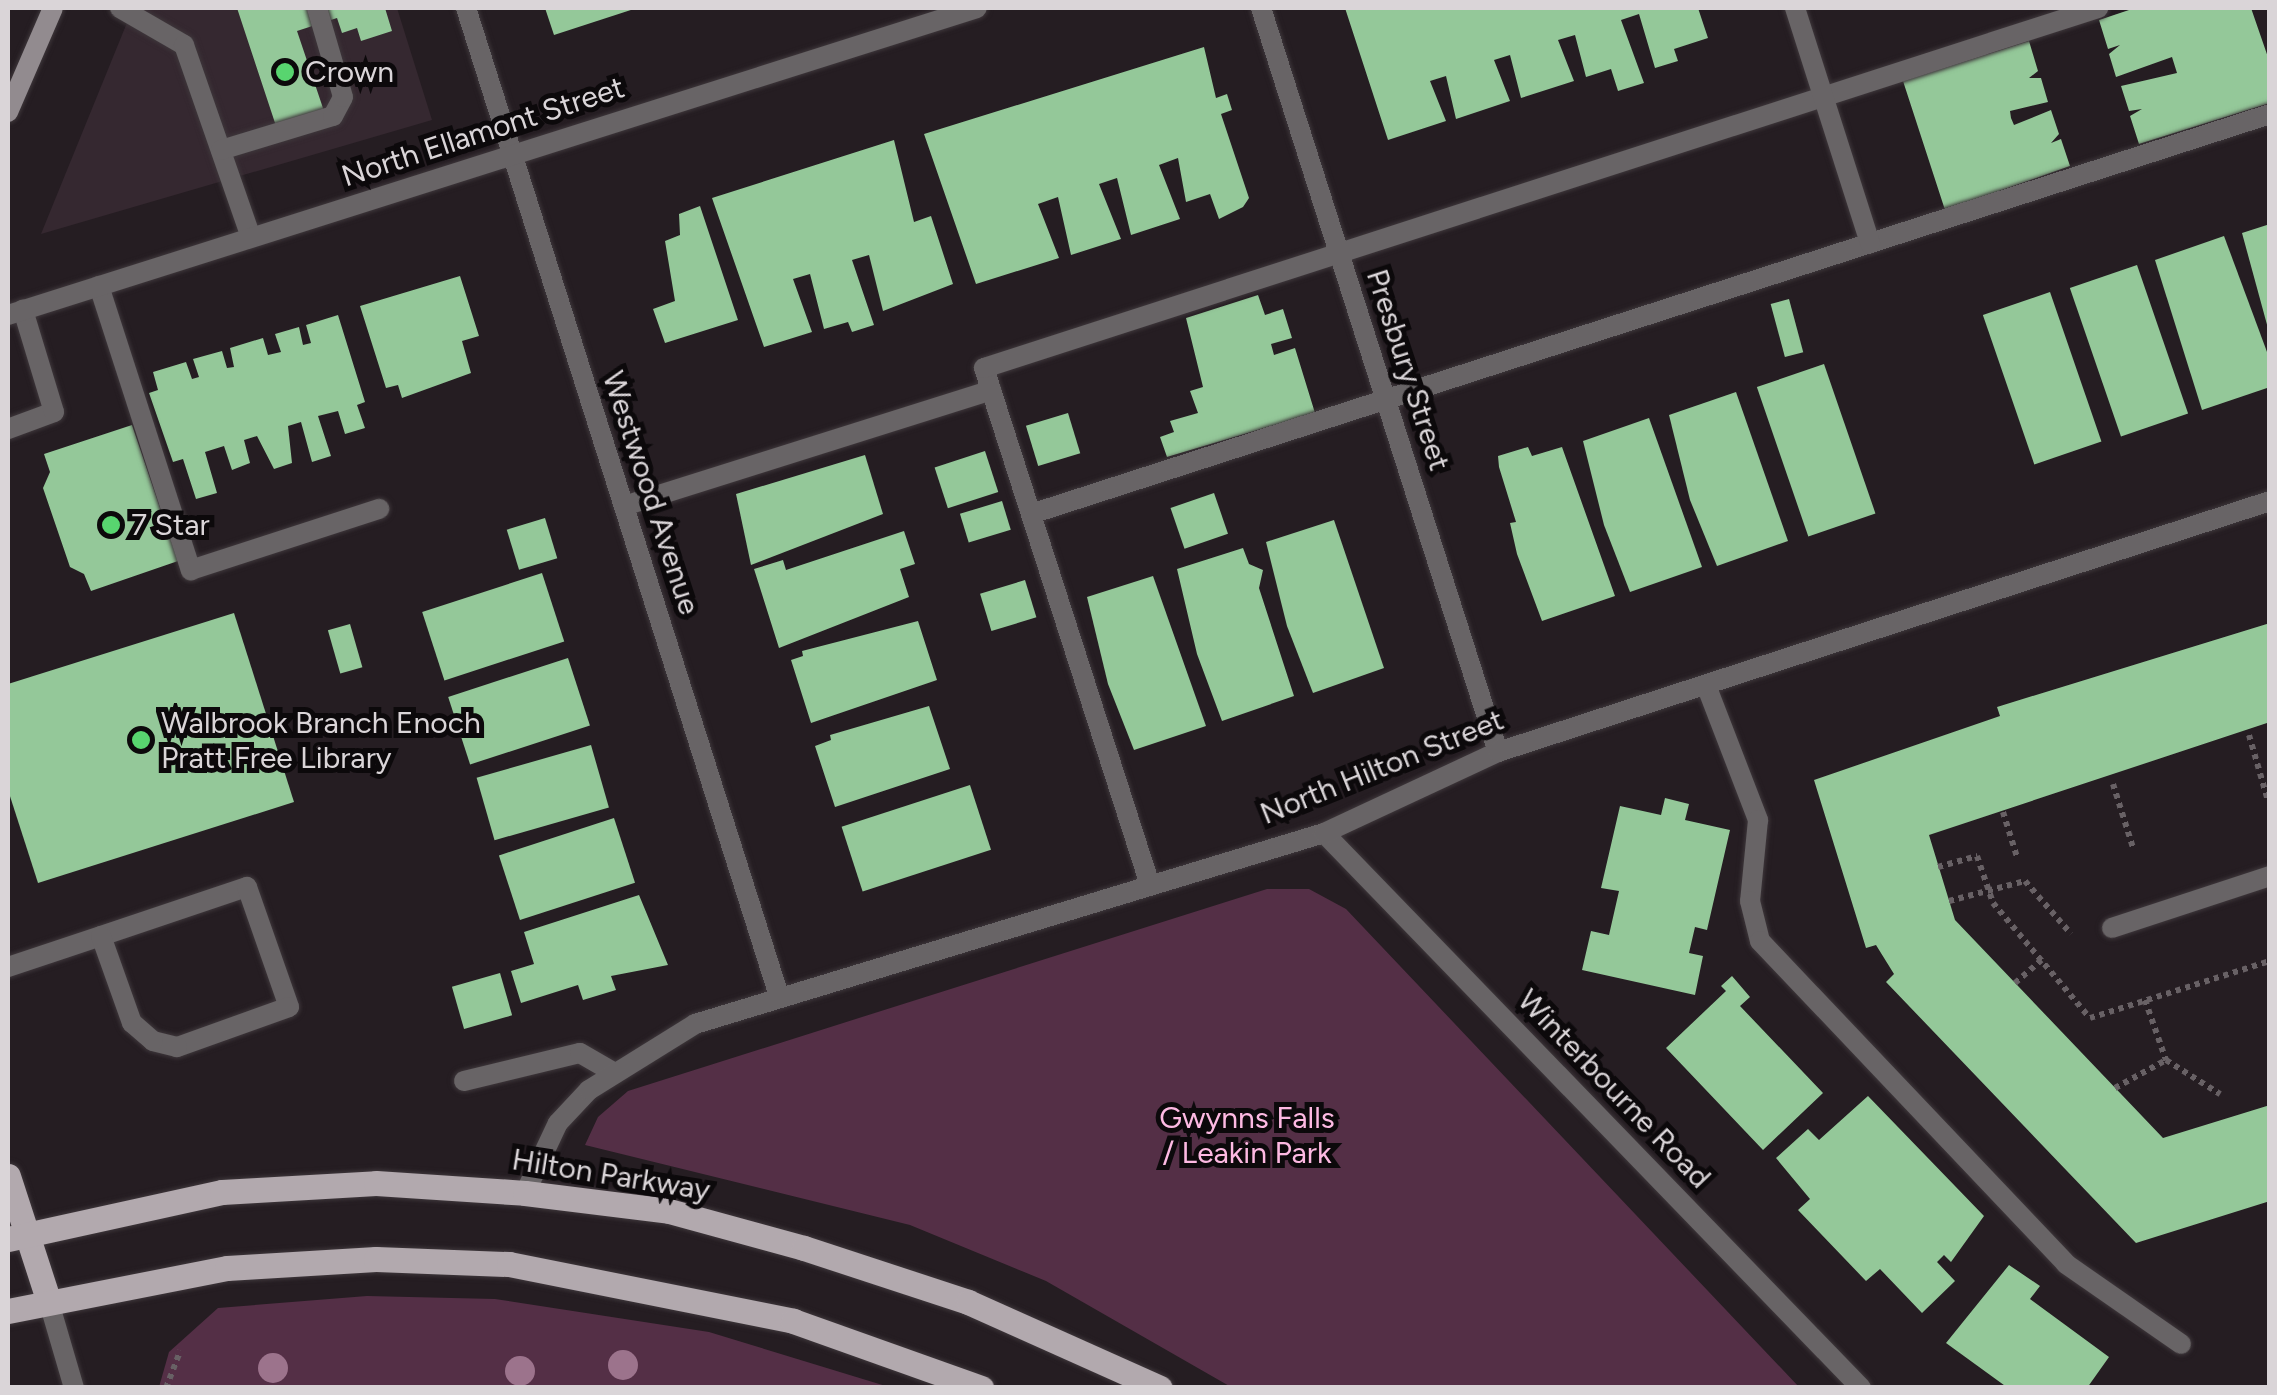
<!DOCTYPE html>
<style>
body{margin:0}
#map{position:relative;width:2277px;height:1395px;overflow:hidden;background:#251d22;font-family:Figtree,sans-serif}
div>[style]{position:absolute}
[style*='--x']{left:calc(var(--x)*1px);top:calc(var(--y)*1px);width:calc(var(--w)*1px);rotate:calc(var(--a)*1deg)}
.built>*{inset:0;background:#352830}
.green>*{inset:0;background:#542f46}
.building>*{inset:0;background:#94c899;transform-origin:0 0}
.path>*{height:6px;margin-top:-3px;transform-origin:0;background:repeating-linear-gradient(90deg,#686165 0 5px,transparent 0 10px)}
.roads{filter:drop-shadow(0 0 2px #3e373b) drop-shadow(0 0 2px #3e373b)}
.service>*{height:20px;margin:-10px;padding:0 10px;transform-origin:10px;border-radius:10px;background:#686466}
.minor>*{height:20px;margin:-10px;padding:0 10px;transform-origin:10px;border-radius:10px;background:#686466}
.secondary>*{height:20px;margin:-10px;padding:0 10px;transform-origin:10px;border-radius:10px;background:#928b8f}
.primary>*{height:25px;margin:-12.5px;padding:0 12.5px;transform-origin:12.5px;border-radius:12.5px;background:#b2a9ae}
.trees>*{width:30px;height:30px;margin:-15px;border-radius:50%;background:#9c738c}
.dots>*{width:28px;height:28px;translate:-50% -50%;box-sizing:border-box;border:5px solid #0c090b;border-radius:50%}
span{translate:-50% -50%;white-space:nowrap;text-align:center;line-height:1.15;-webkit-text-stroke:10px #0c090b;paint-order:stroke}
.poi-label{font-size:30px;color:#dad5d8}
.left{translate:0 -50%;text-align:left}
.street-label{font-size:30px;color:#dad5d8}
.park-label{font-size:30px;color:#fdb9e2}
.frame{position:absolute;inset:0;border:10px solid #dad5d8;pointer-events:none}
</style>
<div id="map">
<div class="built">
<div style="clip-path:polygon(133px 8px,397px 8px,432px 120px,41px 234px)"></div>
</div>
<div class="green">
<div style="clip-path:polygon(1267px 889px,1309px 889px,1346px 909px,1799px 1387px,1231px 1387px,1046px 1281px,910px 1225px,585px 1145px,598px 1117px,628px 1091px)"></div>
<div style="clip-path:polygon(367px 1296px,495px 1299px,709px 1332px,889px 1387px,159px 1387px,169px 1352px,218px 1308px)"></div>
</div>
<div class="building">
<div style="clip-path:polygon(237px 8px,385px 8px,392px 31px,361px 41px,357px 28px,342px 33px,337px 18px,297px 31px,325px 114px,277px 129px)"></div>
<div style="clip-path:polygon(545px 8px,637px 8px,554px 35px)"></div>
<div style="clip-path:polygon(1345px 8px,1698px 8px,1708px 38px,1674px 49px,1678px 61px,1655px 68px,1639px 14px,1621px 20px,1644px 83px,1618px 91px,1611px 69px,1586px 77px,1575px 35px,1558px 40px,1574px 81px,1521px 98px,1510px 55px,1494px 60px,1510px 101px,1456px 119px,1446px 76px,1430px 81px,1446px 121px,1388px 140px)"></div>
<div style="clip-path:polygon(2135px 8px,2251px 8px,2270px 63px,2270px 103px,2139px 144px,2130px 116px,2142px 109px,2129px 111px,2121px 86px,2177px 73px,2172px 57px,2116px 77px,2109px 54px,2120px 45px,2108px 49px,2099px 20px)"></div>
<div style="clip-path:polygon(2029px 41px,2038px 71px,2029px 78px,2041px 78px,2048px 102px,2010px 111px,2011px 118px,2014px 125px,2051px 110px,2059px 134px,2051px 143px,2061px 139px,2070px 166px,1945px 210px,1903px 81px)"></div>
<div style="clip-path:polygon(1204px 47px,1216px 98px,1227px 94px,1232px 110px,1221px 114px,1249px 198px,1243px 207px,1219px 219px,1210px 194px,1186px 202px,1178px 158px,1159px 165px,1180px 219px,1131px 235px,1117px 178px,1099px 184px,1121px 239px,1071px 255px,1058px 197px,1038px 204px,1059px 258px,976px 284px,924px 134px)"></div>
<div style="clip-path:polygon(894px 140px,914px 222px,931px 216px,953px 284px,883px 311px,869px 255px,852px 260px,874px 325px,852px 332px,848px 322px,824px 329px,810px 274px,793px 279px,812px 332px,764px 347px,712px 198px)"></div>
<div style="clip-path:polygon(700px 206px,738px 320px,665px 343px,653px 309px,675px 301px,665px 241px,680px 235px,679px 214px)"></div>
<div style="clip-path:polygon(2270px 224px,2270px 332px,2269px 332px,2242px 233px)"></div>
<div style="clip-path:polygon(2224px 236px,2270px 360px,2270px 387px,2202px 410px,2155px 260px)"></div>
<div style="left:2137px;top:265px;width:157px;height:71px;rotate:71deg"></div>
<div style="clip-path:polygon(460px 276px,479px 336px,462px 341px,471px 373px,402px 398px,398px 385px,386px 388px,360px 306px)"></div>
<div style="left:2050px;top:292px;width:158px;height:71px;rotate:71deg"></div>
<div style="clip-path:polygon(1258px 295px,1265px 315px,1283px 309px,1292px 338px,1271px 344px,1274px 355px,1295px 348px,1315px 413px,1167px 457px,1160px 437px,1174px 432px,1170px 421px,1198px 413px,1190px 391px,1203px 387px,1186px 318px)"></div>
<div style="left:1789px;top:299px;width:55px;height:19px;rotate:75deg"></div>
<div style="clip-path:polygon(338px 315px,365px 402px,357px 405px,365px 428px,345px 434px,338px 411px,318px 416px,331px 456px,312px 462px,301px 422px,288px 426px,292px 463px,274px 469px,257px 436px,244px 440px,250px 463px,232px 470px,224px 446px,205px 452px,217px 493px,196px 499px,183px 459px,173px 462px,149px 393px,158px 390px,153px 372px,186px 362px,192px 379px,199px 377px,193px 359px,222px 351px,227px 368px,234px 367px,230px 348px,263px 338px,268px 355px,281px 352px,275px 334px,299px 327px,303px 345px,311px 343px,306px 325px)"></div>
<div style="left:1824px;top:364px;width:158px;height:71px;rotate:71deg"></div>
<div style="clip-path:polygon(1736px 392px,1788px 541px,1717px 566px,1690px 500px,1669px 415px)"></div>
<div style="left:1068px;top:413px;width:42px;height:44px;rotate:73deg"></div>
<div style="clip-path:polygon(1649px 418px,1702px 567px,1630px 592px,1604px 525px,1583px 441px)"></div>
<div style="clip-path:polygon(132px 425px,178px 561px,91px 591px,84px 574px,70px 567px,43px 488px,50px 472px,44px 454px)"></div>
<div style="clip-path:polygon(1528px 447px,1532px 456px,1562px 447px,1615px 596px,1542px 621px,1517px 554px,1510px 523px,1516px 522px,1499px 467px,1498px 456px)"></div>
<div style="left:985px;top:451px;width:43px;height:53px;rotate:72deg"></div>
<div style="clip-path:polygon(865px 455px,883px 514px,751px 565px,736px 494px)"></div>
<div style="left:1214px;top:493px;width:43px;height:46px;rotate:71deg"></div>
<div style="left:1002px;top:501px;width:30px;height:44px;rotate:73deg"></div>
<div style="left:545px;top:518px;width:42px;height:40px;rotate:73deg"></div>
<div style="clip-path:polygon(1334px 520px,1384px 668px,1313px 693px,1287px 626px,1266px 542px)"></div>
<div style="clip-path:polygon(904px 531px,915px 564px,900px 569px,909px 597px,779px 648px,754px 569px,783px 560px,786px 570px)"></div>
<div style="clip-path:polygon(1243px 548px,1249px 564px,1263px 570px,1259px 588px,1294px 696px,1222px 721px,1197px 654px,1177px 569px)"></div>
<div style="left:542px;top:573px;width:72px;height:126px;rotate:72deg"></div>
<div style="clip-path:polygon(1153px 576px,1206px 726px,1134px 750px,1108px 684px,1087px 597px)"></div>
<div style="left:1025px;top:580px;width:39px;height:47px;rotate:73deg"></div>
<div style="clip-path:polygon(234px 613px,294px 802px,38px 883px,8px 790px,8px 684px)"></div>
<div style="clip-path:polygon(918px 621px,937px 680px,811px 723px,791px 660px,803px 656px,802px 651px)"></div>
<div style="clip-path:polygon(2270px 623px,2270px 722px,1929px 835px,1955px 920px,2163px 1138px,2270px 1105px,2270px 1201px,2136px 1243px,1886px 982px,1894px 974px,1876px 945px,1866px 948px,1814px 780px,2000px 716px,1997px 707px)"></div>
<div style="left:350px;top:624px;width:45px;height:23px;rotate:74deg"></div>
<div style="left:568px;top:658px;width:71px;height:126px;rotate:72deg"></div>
<div style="clip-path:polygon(929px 706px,950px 769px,835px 807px,815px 746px,831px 740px,830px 735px)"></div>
<div style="left:591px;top:745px;width:65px;height:119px;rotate:74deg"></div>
<div style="left:970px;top:785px;width:68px;height:135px;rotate:72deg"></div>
<div style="clip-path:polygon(1665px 798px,1689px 804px,1685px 820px,1730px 830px,1707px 930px,1695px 927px,1689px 953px,1703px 956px,1695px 995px,1582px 970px,1591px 931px,1609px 935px,1619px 891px,1601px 888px,1620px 806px,1661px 815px)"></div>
<div style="left:614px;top:818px;width:68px;height:121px;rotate:72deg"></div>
<div style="clip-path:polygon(639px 895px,668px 965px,611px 976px,616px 990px,583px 1000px,578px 985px,521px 1003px,511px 971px,534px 964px,524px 932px)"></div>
<div style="left:500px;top:973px;width:44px;height:50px;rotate:74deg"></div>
<div style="clip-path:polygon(1732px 976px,1750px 997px,1740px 1006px,1823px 1093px,1763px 1150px,1666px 1048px,1726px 991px,1721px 986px)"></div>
<div style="clip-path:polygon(1868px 1096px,1984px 1216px,1951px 1262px,1944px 1255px,1937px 1262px,1955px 1281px,1922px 1313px,1880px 1269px,1866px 1281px,1798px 1210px,1810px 1199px,1776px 1158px,1808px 1129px,1819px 1140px)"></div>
<div style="clip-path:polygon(2009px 1265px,2040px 1286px,2030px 1299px,2109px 1357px,2087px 1388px,2008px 1388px,1946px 1343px)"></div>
</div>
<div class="path">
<div style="--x:2249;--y:735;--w:69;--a:73.9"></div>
<div style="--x:2113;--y:784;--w:67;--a:72.6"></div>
<div style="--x:2003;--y:812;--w:47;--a:72.7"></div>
<div style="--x:1938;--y:867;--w:41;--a:-15.8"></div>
<div style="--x:1977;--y:856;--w:50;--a:71.2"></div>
<div style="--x:1993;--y:903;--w:150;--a:49.9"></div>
<div style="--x:2090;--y:1018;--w:189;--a:-17.6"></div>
<div style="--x:1949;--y:901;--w:79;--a:-14.7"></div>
<div style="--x:2025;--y:881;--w:70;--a:49"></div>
<div style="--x:2015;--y:983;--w:35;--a:-41"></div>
<div style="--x:2145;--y:1000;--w:64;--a:70.7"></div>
<div style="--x:2166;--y:1060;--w:64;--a:32.2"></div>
<div style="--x:2115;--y:1088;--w:58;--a:-28.8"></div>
<div style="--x:166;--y:1388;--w:40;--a:-69"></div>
</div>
<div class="roads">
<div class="service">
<div style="--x:120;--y:8;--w:74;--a:30"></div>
<div style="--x:184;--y:45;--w:203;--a:70.8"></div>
<div style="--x:221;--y:150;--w:117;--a:-16.9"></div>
<div style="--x:333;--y:116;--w:21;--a:-62"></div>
<div style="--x:343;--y:97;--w:93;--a:-106.3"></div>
<div style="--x:99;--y:286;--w:299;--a:72.1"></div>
<div style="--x:191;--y:570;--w:198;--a:-18"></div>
<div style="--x:8;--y:429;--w:49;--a:-20.3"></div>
<div style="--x:54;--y:412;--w:107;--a:-106.9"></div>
<div style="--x:624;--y:506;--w:385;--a:-17.5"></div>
<div style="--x:1031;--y:514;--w:1302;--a:-17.89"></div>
<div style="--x:1706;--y:685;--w:145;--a:68.9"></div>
<div style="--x:1758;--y:820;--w:81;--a:95.6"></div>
<div style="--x:1750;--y:901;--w:41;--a:76"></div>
<div style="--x:1760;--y:941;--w:445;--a:46.5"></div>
<div style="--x:2066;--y:1264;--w:140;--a:34.8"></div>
<div style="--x:1150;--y:885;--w:543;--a:-107.8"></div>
<div style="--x:984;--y:368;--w:1171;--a:-17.91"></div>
<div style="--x:2112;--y:928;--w:166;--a:-18.2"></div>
<div style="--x:8;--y:967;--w:98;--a:-18.4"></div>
<div style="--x:101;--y:936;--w:154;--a:-18.6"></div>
<div style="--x:247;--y:887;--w:127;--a:70.7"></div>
<div style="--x:289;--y:1007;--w:119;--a:160.3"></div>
<div style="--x:177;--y:1047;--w:25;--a:-166"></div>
<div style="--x:153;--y:1041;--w:28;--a:-139"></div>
<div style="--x:132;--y:1023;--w:92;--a:-109.6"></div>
<div style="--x:464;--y:1081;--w:119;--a:-13.6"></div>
<div style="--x:580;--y:1053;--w:38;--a:30"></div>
</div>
<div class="minor">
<div style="--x:466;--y:8;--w:1036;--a:72.42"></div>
<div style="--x:1261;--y:8;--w:781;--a:72.33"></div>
<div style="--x:1795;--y:8;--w:247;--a:72.3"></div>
<div style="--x:8;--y:315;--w:1016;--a:-17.58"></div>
<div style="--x:1324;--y:833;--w:772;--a:45.94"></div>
<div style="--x:525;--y:1193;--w:77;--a:-64.8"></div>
<div style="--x:558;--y:1123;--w:45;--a:-46.8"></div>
<div style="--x:589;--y:1090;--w:125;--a:-31.9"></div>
<div style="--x:695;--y:1024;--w:657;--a:-16.89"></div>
<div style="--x:1324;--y:833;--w:192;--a:-25"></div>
<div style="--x:1498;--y:752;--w:812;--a:-18.01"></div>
<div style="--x:48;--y:1299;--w:93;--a:73.7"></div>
</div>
<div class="secondary">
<div style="--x:8;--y:112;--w:113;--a:-66.6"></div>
</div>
<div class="primary">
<div style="--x:8;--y:1176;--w:129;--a:72"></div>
<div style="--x:8;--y:1239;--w:219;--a:-12.4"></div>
<div style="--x:222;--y:1192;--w:154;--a:-3.3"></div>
<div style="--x:376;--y:1183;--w:149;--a:3.8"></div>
<div style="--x:525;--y:1193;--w:145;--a:7.1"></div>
<div style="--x:669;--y:1211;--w:140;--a:15.3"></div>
<div style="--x:804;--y:1248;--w:173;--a:18.2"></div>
<div style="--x:968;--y:1302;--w:210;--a:24.1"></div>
<div style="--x:8;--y:1311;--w:223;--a:-11.1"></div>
<div style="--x:227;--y:1268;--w:149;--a:-3.5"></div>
<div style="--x:376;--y:1259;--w:133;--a:2.2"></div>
<div style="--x:509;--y:1264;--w:290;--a:11.3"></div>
<div style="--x:793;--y:1321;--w:200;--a:19.6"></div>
</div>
</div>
<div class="trees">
<div style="left:623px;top:1365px"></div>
<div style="left:273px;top:1368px"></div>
<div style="left:520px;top:1371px"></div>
</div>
<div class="dots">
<div style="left:285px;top:72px;background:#58d56f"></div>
<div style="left:111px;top:525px;background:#58d56f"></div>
<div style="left:141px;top:740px;background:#58d56f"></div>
</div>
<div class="poi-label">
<span class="left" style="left:305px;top:72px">Crown</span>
<span class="left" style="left:131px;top:525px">7 Star</span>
<span class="left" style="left:161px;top:740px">Walbrook Branch Enoch<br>Pratt Free Library</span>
</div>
<div class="street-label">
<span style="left:483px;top:132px;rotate:-18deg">North Ellamont Street</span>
<span style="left:1408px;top:370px;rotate:72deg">Presbury Street</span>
<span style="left:651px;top:493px;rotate:72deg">Westwood Avenue</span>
<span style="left:1382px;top:767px;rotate:-22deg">North Hilton Street</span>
<span style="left:1614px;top:1089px;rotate:46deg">Winterbourne Road</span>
<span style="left:611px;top:1175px;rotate:9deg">Hilton Parkway</span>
</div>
<div class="park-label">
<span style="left:1247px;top:1135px">Gwynns Falls<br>/ Leakin Park</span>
</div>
<div class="frame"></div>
</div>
